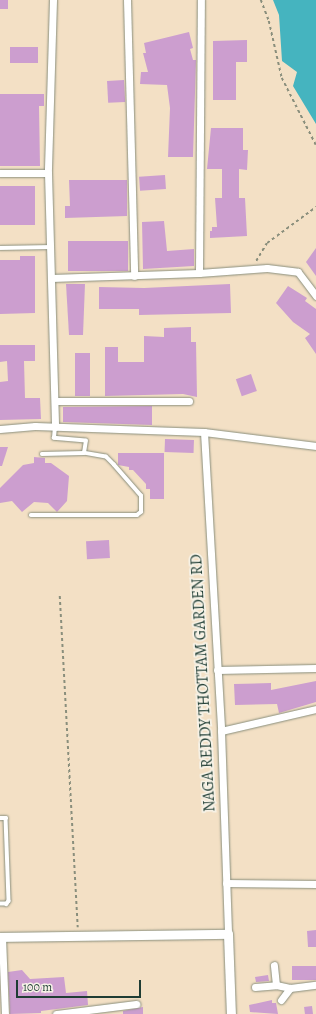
<!DOCTYPE html>
<style>
body{margin:0}
#map{position:relative;width:316px;height:1014px;overflow:hidden;background:#f3e0c5;font-family:Alegreya,serif}
div>[style]{position:absolute}
[style*='--x']{left:calc(var(--x)*1px);top:calc(var(--y)*1px);width:calc(var(--w)*1px);rotate:calc(var(--a)*1deg)}
.water>*{inset:0;background:#45b4bf}
.building>*{inset:0;background:#cc9ecf;transform-origin:0 0}
.path>*{height:1.5px;margin-top:-0.75px;transform-origin:0;background:repeating-linear-gradient(90deg,#898e7c 0 3px,transparent 0 6px)}
.roads{filter:drop-shadow(0 0 1px #898e7c) drop-shadow(0 0 1px #898e7c)}
.service>*{height:3.5px;margin:-1.75px;padding:0 1.75px;transform-origin:1.75px;border-radius:1.75px;background:#fff}
.minor>*{height:7px;margin:-3.5px;padding:0 3.5px;transform-origin:3.5px;border-radius:3.5px;background:#fff}
.tertiary>*{height:9px;margin:-4.5px;padding:0 4.5px;transform-origin:4.5px;border-radius:4.5px;background:#fff}
span{translate:-50% -50%;white-space:nowrap;text-align:center;line-height:1.15;-webkit-text-stroke:3.5px #f7f3e8;paint-order:stroke}
.street-label{font-size:16px;color:#1f3d34}
.scale{position:absolute;left:16px;top:980px;width:125px;height:18px;box-sizing:border-box;border:2px solid #1f3d34;border-top:0;padding-left:5px;font-size:12px;line-height:14px;white-space:nowrap;color:#1f3d34;-webkit-text-stroke:3px #f7f3e8;paint-order:stroke}
</style>
<div id="map">
<div class="water">
<div style="clip-path:polygon(273px 0,316px 0,316px 124px,293px 86px,297px 72px,282px 61px,279px 15px)"></div>
</div>
<div class="building">
<div style="left:0;top:0;width:8px;height:9px"></div>
<div style="clip-path:polygon(189px 32px,193px 48px,190px 49px,193px 60px,196px 60px,193px 157px,168px 157px,170px 108px,167px 85px,140px 84px,141px 72px,148px 72px,143px 53px,146px 53px,144px 43px)"></div>
<div style="clip-path:polygon(247px 40px,247px 62px,236px 62px,236px 100px,213px 100px,213px 41px)"></div>
<div style="left:10px;top:47px;width:28px;height:16px"></div>
<div style="left:124px;top:80px;width:22px;height:17px;rotate:87deg"></div>
<div style="clip-path:polygon(0 94px,44px 94px,44px 106px,39px 106px,40px 166px,0 166px)"></div>
<div style="clip-path:polygon(211px 128px,243px 128px,243px 150px,248px 150px,247px 170px,239px 169px,239px 198px,245px 198px,247px 236px,210px 238px,210px 231px,212px 231px,212px 227px,217px 227px,215px 198px,222px 198px,222px 169px,207px 169px)"></div>
<div style="left:165px;top:175px;width:14px;height:26px;rotate:86deg"></div>
<div style="clip-path:polygon(69px 180px,127px 180px,127px 216px,65px 218px,65px 206px,70px 206px)"></div>
<div style="left:0;top:186px;width:35px;height:39px"></div>
<div style="clip-path:polygon(164px 221px,167px 251px,194px 249px,194px 266px,143px 269px,142px 222px)"></div>
<div style="left:68px;top:241px;width:60px;height:30px"></div>
<div style="clip-path:polygon(316px 248px,316px 276px,306px 262px)"></div>
<div style="clip-path:polygon(20px 256px,35px 256px,35px 313px,0 314px,0 260px,20px 260px)"></div>
<div style="clip-path:polygon(66px 284px,85px 284px,83px 335px,69px 335px)"></div>
<div style="clip-path:polygon(230px 284px,231px 313px,139px 315px,139px 309px,99px 309px,99px 287px,144px 288px)"></div>
<div style="clip-path:polygon(288px 286px,307px 298px,305px 301px,316px 309px,316px 354px,305px 338px,310px 334px,293px 322px,276px 303px)"></div>
<div style="clip-path:polygon(191px 327px,191px 342px,196px 342px,197px 397px,183px 394px,105px 396px,105px 347px,118px 347px,118px 362px,144px 362px,144px 336px,164px 337px,164px 328px)"></div>
<div style="clip-path:polygon(0 345px,35px 345px,35px 361px,24px 361px,25px 398px,40px 398px,41px 419px,0 420px,0 382px,8px 381px,7px 361px,0 362px)"></div>
<div style="left:75px;top:353px;width:15px;height:43px"></div>
<div style="left:251px;top:374px;width:18px;height:16px;rotate:71deg"></div>
<div style="clip-path:polygon(152px 406px,152px 425px,63px 422px,63px 407px)"></div>
<div style="left:165px;top:439px;width:29px;height:13px;rotate:2deg"></div>
<div style="clip-path:polygon(0 447px,8px 447px,2px 466px,0 466px)"></div>
<div style="clip-path:polygon(118px 453px,164px 453px,164px 499px,150px 499px,150px 489px,146px 489px,146px 484px,133px 470px,129px 470px,129px 467px,118px 465px)"></div>
<div style="clip-path:polygon(34px 457px,45px 458px,45px 463px,51px 463px,69px 476px,67px 501px,57px 512px,48px 503px,34px 502px,22px 512px,12px 501px,0 503px,0 488px,23px 465px,34px 463px)"></div>
<div style="left:109px;top:540px;width:18px;height:23px;rotate:87deg"></div>
<div style="clip-path:polygon(316px 681px,316px 702px,279px 713px,277px 704px,235px 705px,234px 684px,271px 683px,271px 690px)"></div>
<div style="clip-path:polygon(316px 930px,316px 947px,308px 947px,307px 931px)"></div>
<div style="left:316px;top:966px;width:14px;height:24px;rotate:90deg"></div>
<div style="clip-path:polygon(22px 970px,30px 979px,64px 977px,66px 993px,87px 991px,88px 1005px,41px 1011px,41px 1013px,10px 1014px,8px 972px)"></div>
<div style="clip-path:polygon(268px 975px,269px 981px,256px 982px,255px 977px)"></div>
<div style="clip-path:polygon(272px 1000px,272px 1003px,276px 1003px,278px 1014px,250px 1012px,249px 1005px)"></div>
<div style="left:312px;top:1006px;width:8px;height:8px;rotate:83deg"></div>
<div style="clip-path:polygon(143px 1007px,143px 1014px,123px 1014px,123px 1011px)"></div>
</div>
<div class="path">
<div style="--x:261;--y:0;--w:22;--a:69"></div>
<div style="--x:269;--y:21;--w:58;--a:77.2"></div>
<div style="--x:282;--y:78;--w:75;--a:63.1"></div>
<div style="--x:256;--y:261;--w:21;--a:-59"></div>
<div style="--x:267;--y:243;--w:61;--a:-36.3"></div>
<div style="--x:60;--y:596;--w:332;--a:86.9"></div>
</div>
<div class="roads">
<div class="service">
<div style="--x:0;--y:248;--w:50;--a:-1.1"></div>
<div style="--x:42;--y:454;--w:42;--a:-1.4"></div>
<div style="--x:31;--y:515;--w:106;--a:0"></div>
<div style="--x:137;--y:515;--w:5;--a:-37"></div>
<div style="--x:141;--y:512;--w:16;--a:-90"></div>
<div style="--x:141;--y:496;--w:41;--a:-131.1"></div>
<div style="--x:114;--y:465;--w:11;--a:-135"></div>
<div style="--x:106;--y:457;--w:22;--a:-170"></div>
<div style="--x:84;--y:453;--w:12;--a:-81"></div>
<div style="--x:86;--y:441;--w:32;--a:-175"></div>
<div style="--x:54;--y:438;--w:11;--a:-85"></div>
<div style="--x:0;--y:818;--w:6;--a:0"></div>
<div style="--x:6;--y:818;--w:83;--a:87.9"></div>
<div style="--x:9;--y:901;--w:4;--a:124"></div>
<div style="--x:7;--y:904;--w:7;--a:180"></div>
</div>
<div class="minor">
<div style="--x:53;--y:0;--w:173;--a:91.7"></div>
<div style="--x:48;--y:173;--w:254;--a:88.4"></div>
<div style="--x:127;--y:0;--w:276;--a:88.5"></div>
<div style="--x:0;--y:173;--w:48;--a:0"></div>
<div style="--x:199;--y:273;--w:273;--a:-89.6"></div>
<div style="--x:51;--y:278;--w:148;--a:-1.9"></div>
<div style="--x:199;--y:273;--w:68;--a:-4.2"></div>
<div style="--x:267;--y:268;--w:31;--a:7"></div>
<div style="--x:298;--y:272;--w:30;--a:53"></div>
<div style="--x:55;--y:401;--w:134;--a:0"></div>
<div style="--x:0;--y:429;--w:35;--a:-5"></div>
<div style="--x:35;--y:426;--w:169;--a:2"></div>
<div style="--x:204;--y:432;--w:113;--a:7.1"></div>
<div style="--x:204;--y:432;--w:299;--a:86.7"></div>
<div style="--x:221;--y:731;--w:203;--a:88"></div>
<div style="--x:217;--y:670;--w:99;--a:-1.2"></div>
<div style="--x:221;--y:731;--w:98;--a:-13"></div>
<div style="--x:226;--y:883;--w:90;--a:0.6"></div>
<div style="--x:2;--y:937;--w:77;--a:87.8"></div>
<div style="--x:276;--y:985;--w:14;--a:12"></div>
<div style="--x:290;--y:988;--w:26;--a:-7"></div>
<div style="--x:255;--y:987;--w:21;--a:-5"></div>
<div style="--x:276;--y:985;--w:20;--a:-96"></div>
<div style="--x:281;--y:1000;--w:15;--a:-53"></div>
<div style="--x:56;--y:1014;--w:81;--a:-7.1"></div>
</div>
<div class="tertiary">
<div style="--x:0;--y:937;--w:228;--a:-0.8"></div>
<div style="--x:228;--y:934;--w:80;--a:87.9"></div>
</div>
</div>
<div class="street-label">
<span style="left:203px;top:683px;rotate:-93deg">NAGA REDDY THOTTAM GARDEN RD</span>
</div>
<div class="scale">100 m</div>
</div>
